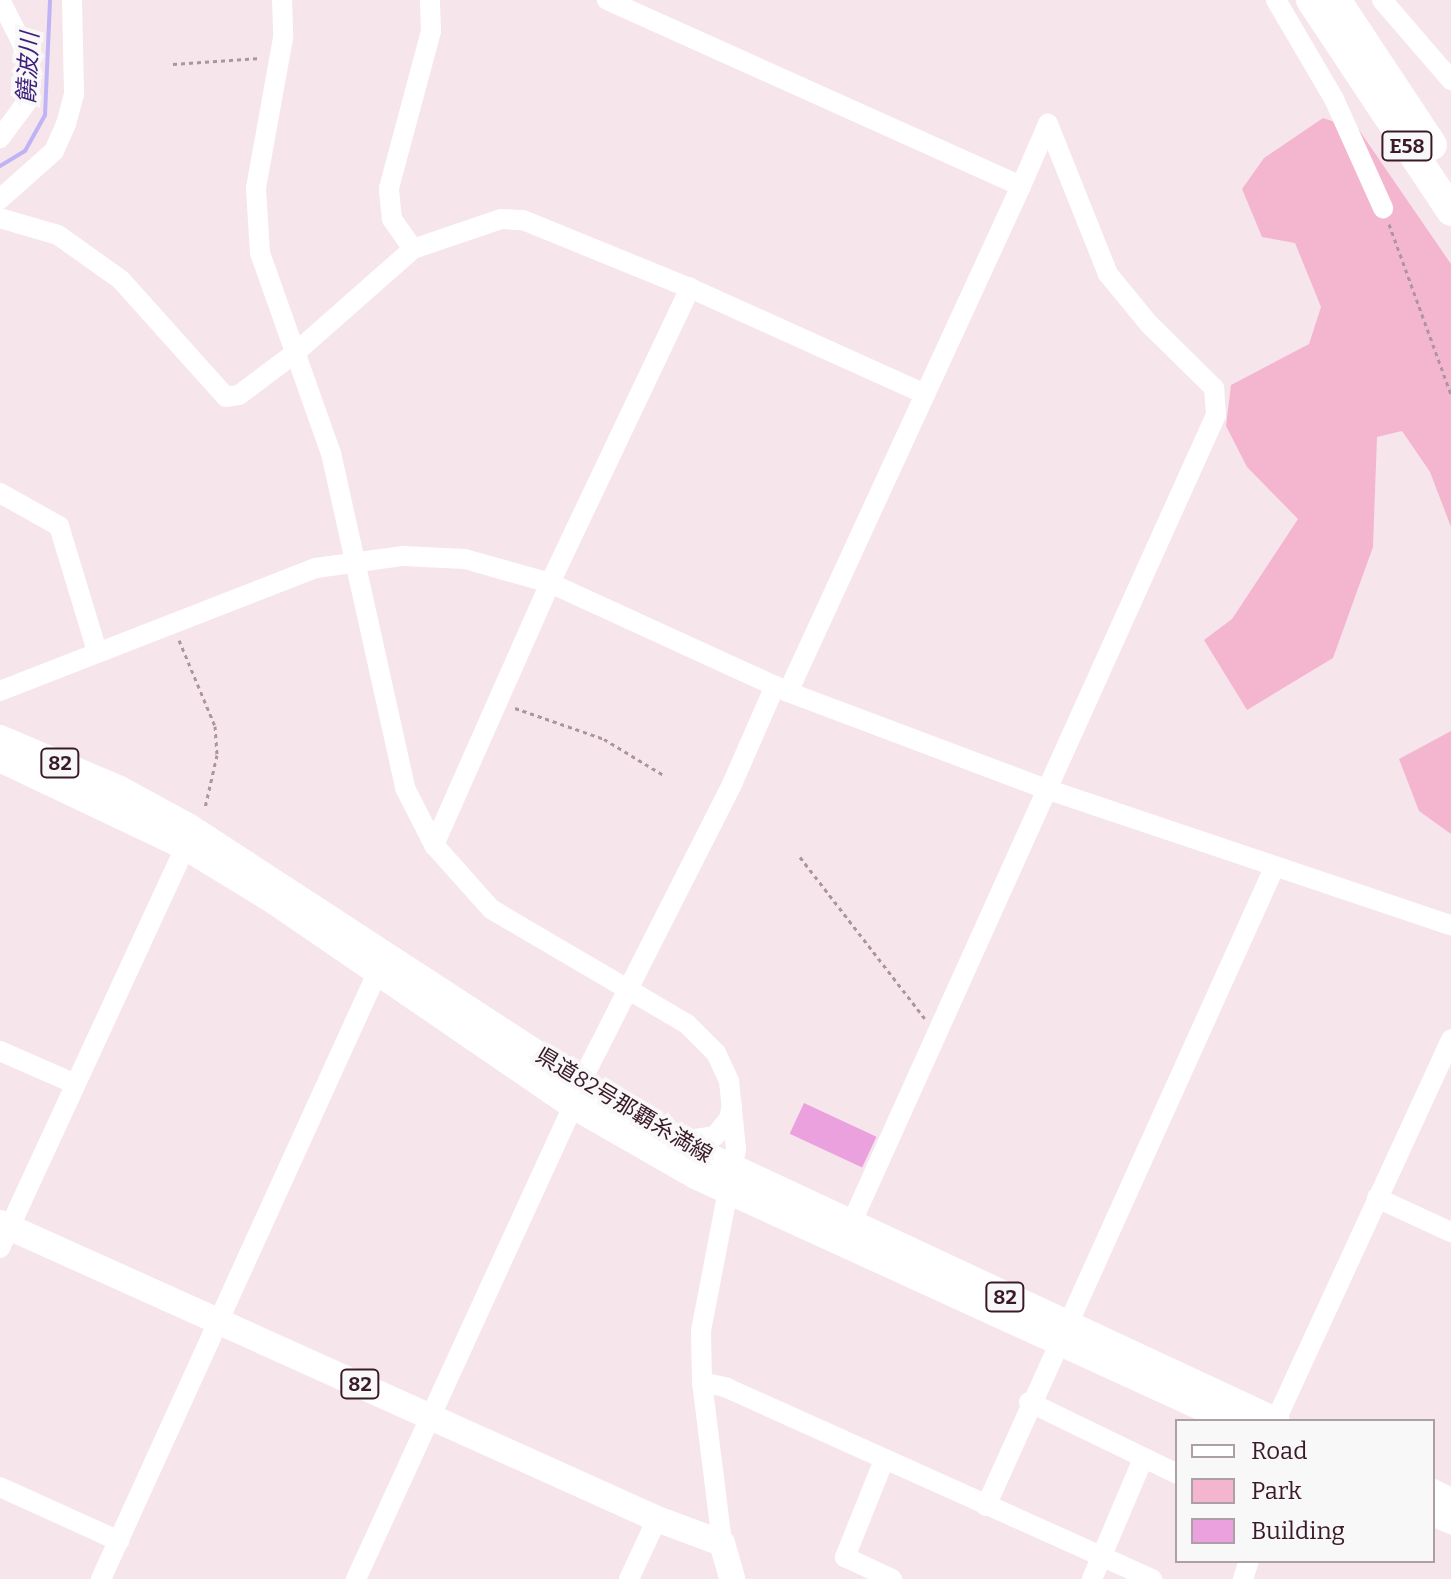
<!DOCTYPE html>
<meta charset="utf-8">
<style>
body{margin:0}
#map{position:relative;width:1451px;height:1579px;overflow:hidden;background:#f7e5ec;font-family:Bitter,"Noto Sans JP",serif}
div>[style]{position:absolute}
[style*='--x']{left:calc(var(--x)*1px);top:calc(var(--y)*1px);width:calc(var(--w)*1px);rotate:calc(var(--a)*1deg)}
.green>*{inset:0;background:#f4b6cf}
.stream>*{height:4px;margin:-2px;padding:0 2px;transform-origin:2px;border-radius:2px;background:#bfb3f5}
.building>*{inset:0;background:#eaa1de;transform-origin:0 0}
.path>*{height:3px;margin-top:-1.5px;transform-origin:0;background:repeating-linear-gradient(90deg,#ac959f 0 4px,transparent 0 8px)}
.minor>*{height:20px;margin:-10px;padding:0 10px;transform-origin:10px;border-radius:10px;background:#fff}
.major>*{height:26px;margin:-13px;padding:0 13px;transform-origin:13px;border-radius:13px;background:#fff}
.highway>*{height:30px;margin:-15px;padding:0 15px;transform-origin:15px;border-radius:15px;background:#fff}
span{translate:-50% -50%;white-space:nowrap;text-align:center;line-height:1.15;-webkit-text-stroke:8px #f8f8f8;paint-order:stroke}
.shield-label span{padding:2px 6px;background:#f8f8f8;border:2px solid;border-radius:6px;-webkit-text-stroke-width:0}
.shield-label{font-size:20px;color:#3a1a29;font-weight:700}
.street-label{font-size:22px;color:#3a1a29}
.water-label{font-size:24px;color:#3e1e7b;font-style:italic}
.legend{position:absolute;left:1175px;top:1419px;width:260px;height:144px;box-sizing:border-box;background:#f8f8f8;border:2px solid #ac9fa5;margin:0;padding:10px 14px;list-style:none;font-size:24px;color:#3a1a29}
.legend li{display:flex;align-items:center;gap:16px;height:40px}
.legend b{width:40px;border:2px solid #ac9fa5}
</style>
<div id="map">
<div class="green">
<div style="clip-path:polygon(1323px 118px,1359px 130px,1451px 264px,1451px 527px,1430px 472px,1402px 431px,1377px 437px,1373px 547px,1333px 658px,1247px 710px,1204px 640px,1232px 619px,1298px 519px,1247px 467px,1226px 426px,1231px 385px,1309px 344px,1321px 307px,1295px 243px,1262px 237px,1242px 189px,1264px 158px)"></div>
<div style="clip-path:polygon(1451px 731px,1451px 834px,1419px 811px,1399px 759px)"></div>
</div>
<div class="stream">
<div style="--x:0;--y:166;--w:29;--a:-31"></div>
<div style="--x:25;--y:151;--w:41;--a:-60.9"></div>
<div style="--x:45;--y:115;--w:115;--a:-87.5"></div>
</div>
<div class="building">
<div style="left:804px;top:1103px;width:80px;height:34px;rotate:25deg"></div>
</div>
<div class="path">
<div style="--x:173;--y:64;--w:88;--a:-3.9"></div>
<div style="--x:1389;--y:224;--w:181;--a:70"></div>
<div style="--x:179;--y:640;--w:93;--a:67.3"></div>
<div style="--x:215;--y:726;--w:29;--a:86"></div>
<div style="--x:217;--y:755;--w:54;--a:102.8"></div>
<div style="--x:515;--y:708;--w:94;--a:19.2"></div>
<div style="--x:604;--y:739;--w:71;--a:31.2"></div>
<div style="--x:800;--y:857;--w:205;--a:52.3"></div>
</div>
<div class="minor">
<div style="--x:0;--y:0;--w:48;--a:62.9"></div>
<div style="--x:22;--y:43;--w:30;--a:76"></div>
<div style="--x:29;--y:72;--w:31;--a:96"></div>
<div style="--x:26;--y:103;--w:44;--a:126.6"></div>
<div style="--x:282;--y:0;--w:38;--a:88"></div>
<div style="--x:283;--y:38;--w:152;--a:100.2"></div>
<div style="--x:256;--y:188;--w:65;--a:86.5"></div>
<div style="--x:260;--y:253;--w:212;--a:70.5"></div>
<div style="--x:331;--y:453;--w:343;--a:77.5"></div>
<div style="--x:405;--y:788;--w:64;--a:63"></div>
<div style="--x:434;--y:845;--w:86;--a:48.3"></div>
<div style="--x:491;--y:909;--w:227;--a:30.4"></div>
<div style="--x:687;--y:1024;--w:41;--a:45"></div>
<div style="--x:716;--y:1053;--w:31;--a:65"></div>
<div style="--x:729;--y:1081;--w:68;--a:84.1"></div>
<div style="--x:736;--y:1149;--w:185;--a:100.9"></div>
<div style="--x:701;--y:1331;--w:51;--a:88.9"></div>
<div style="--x:702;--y:1382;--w:162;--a:82.9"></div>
<div style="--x:607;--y:0;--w:454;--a:24.2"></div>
<div style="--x:1021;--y:186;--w:557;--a:114.72"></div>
<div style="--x:1276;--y:0;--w:115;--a:59.6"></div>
<div style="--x:1334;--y:99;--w:120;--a:65.8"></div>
<div style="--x:1382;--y:0;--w:106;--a:49.2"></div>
<div style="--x:0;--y:199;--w:72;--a:-41.6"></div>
<div style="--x:54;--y:151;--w:30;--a:-66"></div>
<div style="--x:66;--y:124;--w:31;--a:-75"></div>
<div style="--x:74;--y:94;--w:94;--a:-91.2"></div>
<div style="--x:0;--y:218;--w:60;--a:16.3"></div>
<div style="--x:58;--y:235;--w:77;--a:35.5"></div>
<div style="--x:121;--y:280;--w:157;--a:48.1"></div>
<div style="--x:226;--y:397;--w:13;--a:-9"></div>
<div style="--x:239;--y:395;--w:70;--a:-36.9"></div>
<div style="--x:295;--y:353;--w:157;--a:-41.4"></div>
<div style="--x:413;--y:249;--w:93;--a:-18.8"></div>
<div style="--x:501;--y:219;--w:22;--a:3"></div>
<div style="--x:523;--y:220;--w:180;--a:22.2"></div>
<div style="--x:690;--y:288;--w:258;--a:24.3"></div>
<div style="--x:413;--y:249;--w:37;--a:-125"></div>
<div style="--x:392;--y:219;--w:31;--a:-96"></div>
<div style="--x:389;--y:188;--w:163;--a:-75"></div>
<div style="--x:431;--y:31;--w:31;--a:-92"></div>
<div style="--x:0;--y:493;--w:68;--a:29.2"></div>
<div style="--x:59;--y:526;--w:131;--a:73.1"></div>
<div style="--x:0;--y:691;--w:339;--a:-21.3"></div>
<div style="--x:316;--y:568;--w:88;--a:-7.9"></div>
<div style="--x:403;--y:556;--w:62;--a:2.8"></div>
<div style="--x:465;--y:559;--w:88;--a:15.8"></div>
<div style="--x:550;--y:583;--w:262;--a:24.6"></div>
<div style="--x:788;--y:692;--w:276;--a:20.6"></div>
<div style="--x:1046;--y:789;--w:427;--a:18.6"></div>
<div style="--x:434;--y:845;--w:287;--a:-66.1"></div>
<div style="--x:550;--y:583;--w:327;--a:-64.6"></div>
<div style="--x:0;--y:1051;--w:82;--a:23.7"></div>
<div style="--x:581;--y:1082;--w:336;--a:-63.1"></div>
<div style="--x:733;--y:782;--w:105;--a:-66.4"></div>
<div style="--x:681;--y:1141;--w:34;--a:-8"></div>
<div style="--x:715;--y:1136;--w:22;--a:-51"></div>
<div style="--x:729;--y:1119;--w:14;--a:-78"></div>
<div style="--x:1377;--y:1198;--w:81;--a:24.7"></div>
<div style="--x:851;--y:1224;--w:888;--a:-65.72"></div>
<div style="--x:1216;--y:415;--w:27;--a:-94"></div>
<div style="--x:1214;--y:388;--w:91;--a:-135.4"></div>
<div style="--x:1149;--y:324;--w:65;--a:-129.4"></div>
<div style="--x:1108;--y:274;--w:162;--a:-111.8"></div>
<div style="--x:1048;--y:124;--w:68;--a:113.5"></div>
<div style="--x:0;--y:1248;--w:442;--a:-65.2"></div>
<div style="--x:702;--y:1382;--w:26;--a:13"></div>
<div style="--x:727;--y:1388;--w:466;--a:24.2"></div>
<div style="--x:1029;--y:1402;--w:165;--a:25.9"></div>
<div style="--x:1276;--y:1420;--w:419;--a:-65.3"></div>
<div style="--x:884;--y:1460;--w:105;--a:111.9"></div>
<div style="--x:845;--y:1557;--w:52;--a:25.1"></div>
<div style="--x:0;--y:1487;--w:131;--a:24.4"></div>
<div style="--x:986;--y:1506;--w:702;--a:-65.7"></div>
<div style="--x:101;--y:1579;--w:666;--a:-65.51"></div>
<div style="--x:356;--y:1579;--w:520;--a:-65.36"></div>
<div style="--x:629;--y:1579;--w:66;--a:-65"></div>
<div style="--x:1092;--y:1579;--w:130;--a:-67"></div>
<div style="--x:1243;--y:1579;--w:19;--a:-72"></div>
</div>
<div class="major">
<div style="--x:0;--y:738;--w:130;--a:23"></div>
<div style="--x:120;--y:789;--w:77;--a:28.6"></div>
<div style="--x:188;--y:826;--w:469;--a:33.1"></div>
<div style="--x:581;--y:1082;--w:140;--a:30.4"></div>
<div style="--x:702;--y:1153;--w:634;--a:24.99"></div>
<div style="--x:0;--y:759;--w:205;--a:25.4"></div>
<div style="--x:185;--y:847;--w:102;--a:31.3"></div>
<div style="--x:272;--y:900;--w:365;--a:34.4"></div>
<div style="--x:573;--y:1106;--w:141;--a:29.8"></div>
<div style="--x:695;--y:1176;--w:589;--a:24.56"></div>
<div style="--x:0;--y:1223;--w:721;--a:24.25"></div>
<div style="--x:657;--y:1519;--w:69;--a:20.3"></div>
<div style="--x:722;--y:1543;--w:37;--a:74"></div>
<div style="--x:1433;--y:1492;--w:20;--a:27"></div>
<div style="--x:1433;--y:1513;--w:20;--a:24"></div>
</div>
<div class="highway">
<div style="--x:1311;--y:0;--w:253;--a:56.4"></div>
<div style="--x:1336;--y:0;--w:174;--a:56.5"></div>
</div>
<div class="shield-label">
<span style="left:1407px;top:146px">E58</span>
<span style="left:60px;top:763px">82</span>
<span style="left:1005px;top:1297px">82</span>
<span style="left:360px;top:1384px">82</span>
</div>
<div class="street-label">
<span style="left:624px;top:1105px;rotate:31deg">県道82号那覇糸満線</span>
</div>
<div class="water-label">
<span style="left:29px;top:68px;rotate:-87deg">饒波川</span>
</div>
<ul class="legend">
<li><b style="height:10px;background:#fff"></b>Road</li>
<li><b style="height:22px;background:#f4b6cf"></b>Park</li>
<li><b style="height:22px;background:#eaa1de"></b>Building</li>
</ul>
</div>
